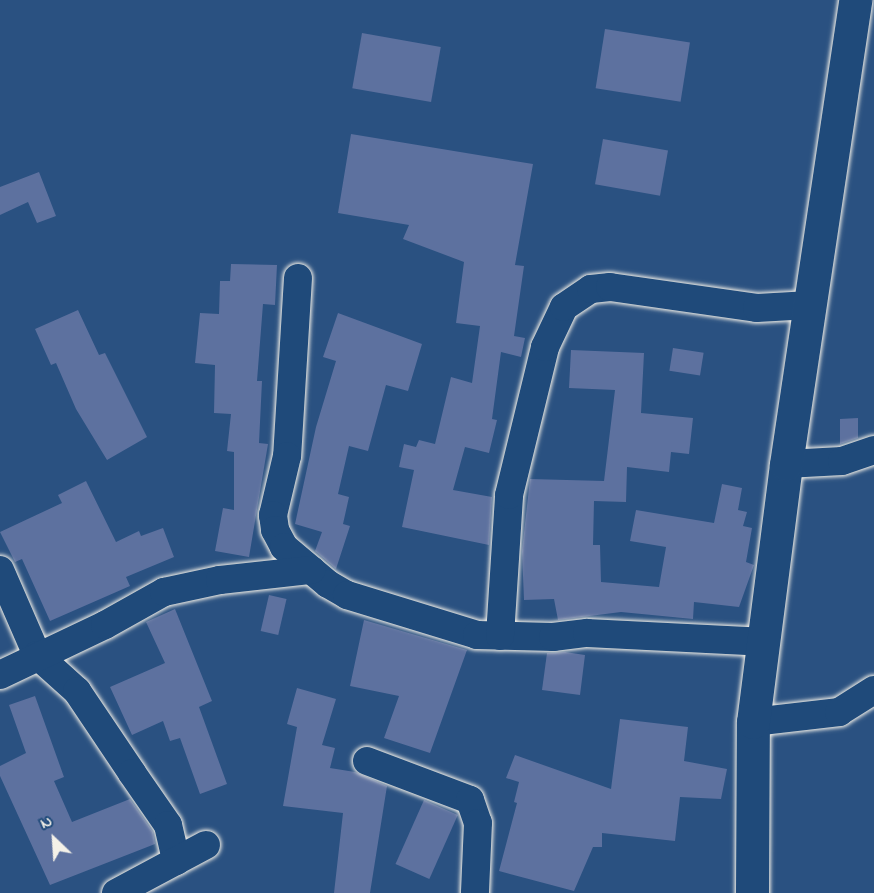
<!DOCTYPE html>
<style>
body{margin:0}
#map{position:relative;width:874px;height:893px;overflow:hidden;background:#2a5181;font-family:"Indie Flower",sans-serif}
div>[style]{position:absolute}
[style*='--x']{left:calc(var(--x)*1px);top:calc(var(--y)*1px);width:calc(var(--w)*1px);rotate:calc(var(--a)*1deg)}
.building>*{inset:0;background:#5d719f;transform-origin:0 0}
.roads{filter:drop-shadow(0 0 2px #f4f1e8) drop-shadow(0 0 2px #f4f1e8)}
.minor>*{height:28px;margin:-14px;padding:0 14px;transform-origin:14px;border-radius:14px;background:#1f4a7a}
.secondary>*{height:33px;margin:-16.5px;padding:0 16.5px;transform-origin:16.5px;border-radius:16.5px;background:#1f4a7a}
span{translate:-50% -50%;white-space:nowrap;text-align:center;line-height:1.15;-webkit-text-stroke:4.5px #1f4a7a;paint-order:stroke}
.north{position:absolute;left:24px;top:809px;width:60px;height:60px;-webkit-text-stroke:4px #1f4a7a;paint-order:stroke;rotate:335deg;font-size:16px;font-weight:700;line-height:24px;text-align:center;color:#f4f1e8}
.north::after{content:'';display:block;margin:auto;width:21px;height:27px;background:#f4f1e8;clip-path:polygon(50% 0,100% 100%,50% 72%,0 100%)}
</style>
<div id="map">
<div class="building">
<div style="left:605px;top:29px;width:86px;height:60px;rotate:9deg"></div>
<div style="left:362px;top:33px;width:80px;height:56px;rotate:10deg"></div>
<div style="clip-path:polygon(351px 134px,533px 164px,515px 265px,524px 266px,514px 336px,525px 338px,521px 357px,501px 352px,492px 419px,497px 420px,489px 453px,465px 447px,453px 490px,492px 497px,489px 545px,402px 527px,414px 470px,399px 467px,404px 444px,416px 447px,419px 440px,435px 444px,451px 377px,472px 383px,480px 326px,456px 323px,464px 262px,403px 239px,409px 225px,338px 213px)"></div>
<div style="left:603px;top:139px;width:66px;height:46px;rotate:10deg"></div>
<div style="clip-path:polygon(39px 172px,56px 216px,37px 223px,28px 202px,0 215px,0 187px)"></div>
<div style="clip-path:polygon(231px 264px,277px 265px,275px 305px,263px 304px,257px 381px,262px 381px,259px 443px,268px 444px,249px 557px,215px 551px,223px 508px,234px 510px,234px 452px,227px 451px,231px 414px,214px 413px,215px 365px,195px 363px,200px 313px,219px 314px,220px 281px,230px 281px)"></div>
<div style="clip-path:polygon(78px 310px,99px 355px,105px 353px,147px 437px,107px 460px,76px 409px,56px 363px,51px 365px,35px 329px)"></div>
<div style="clip-path:polygon(338px 313px,422px 344px,408px 391px,386px 385px,368px 451px,349px 446px,338px 494px,349px 497px,343px 524px,350px 526px,336px 569px,315px 551px,322px 532px,295px 524px,316px 427px,336px 361px,323px 357px)"></div>
<div style="left:673px;top:348px;width:31px;height:23px;rotate:9deg"></div>
<div style="clip-path:polygon(571px 350px,644px 353px,641px 413px,693px 418px,689px 454px,671px 452px,669px 472px,627px 467px,626px 502px,594px 501px,593px 545px,600px 545px,601px 582px,659px 587px,666px 547px,630px 541px,636px 510px,714px 523px,722px 484px,742px 488px,738px 510px,747px 512px,743px 526px,752px 528px,746px 562px,754px 565px,739px 607px,694px 602px,693px 619px,621px 612px,558px 620px,554px 599px,524px 600px,522px 551px,530px 479px,604px 481px,615px 390px,569px 388px)"></div>
<div style="clip-path:polygon(858px 418px,858px 438px,840px 444px,840px 419px)"></div>
<div style="clip-path:polygon(86px 481px,116px 542px,139px 531px,141px 536px,163px 528px,174px 557px,126px 577px,130px 586px,50px 621px,22px 559px,15px 562px,0 532px,62px 503px,58px 495px)"></div>
<div style="left:269px;top:595px;width:18px;height:37px;rotate:13deg"></div>
<div style="clip-path:polygon(175px 609px,212px 701px,199px 707px,227px 784px,200px 794px,180px 738px,170px 741px,163px 721px,132px 735px,110px 687px,165px 663px,146px 622px)"></div>
<div style="clip-path:polygon(364px 620px,467px 650px,430px 753px,384px 738px,399px 696px,350px 686px)"></div>
<div style="clip-path:polygon(565px 652px,585px 655px,580px 695px,542px 690px,547px 653px)"></div>
<div style="clip-path:polygon(297px 688px,336px 699px,322px 745px,335px 748px,330px 768px,355px 772px,387px 786px,370px 893px,334px 893px,343px 813px,283px 806px,297px 727px,287px 724px)"></div>
<div style="clip-path:polygon(35px 696px,64px 777px,54px 781px,72px 822px,130px 799px,153px 832px,155px 844px,50px 885px,0 776px,0 766px,26px 753px,9px 705px)"></div>
<div style="clip-path:polygon(620px 719px,688px 727px,684px 761px,727px 769px,721px 799px,680px 797px,675px 841px,602px 833px,602px 847px,593px 847px,574px 891px,499px 871px,517px 803px,514px 802px,519px 782px,506px 778px,515px 755px,611px 789px)"></div>
<div style="left:424px;top:800px;width:37px;height:70px;rotate:24deg"></div>
</div>
<div class="roads">
<div class="minor">
<div style="--x:298;--y:278;--w:178;--a:93.5"></div>
<div style="--x:287;--y:456;--w:61;--a:103.3"></div>
<div style="--x:273;--y:515;--w:15;--a:82"></div>
<div style="--x:275;--y:530;--w:19;--a:62"></div>
<div style="--x:284;--y:547;--w:57;--a:40.1"></div>
<div style="--x:328;--y:584;--w:22;--a:30"></div>
<div style="--x:347;--y:595;--w:136;--a:17.1"></div>
<div style="--x:477;--y:635;--w:76;--a:1.5"></div>
<div style="--x:553;--y:637;--w:34;--a:-7"></div>
<div style="--x:587;--y:633;--w:175;--a:2.9"></div>
<div style="--x:786;--y:464;--w:56;--a:-3.1"></div>
<div style="--x:842;--y:461;--w:34;--a:-19"></div>
<div style="--x:0;--y:570;--w:93;--a:66.5"></div>
<div style="--x:37;--y:655;--w:54;--a:42"></div>
<div style="--x:77;--y:691;--w:99;--a:56.1"></div>
<div style="--x:132;--y:773;--w:63;--a:55.3"></div>
<div style="--x:168;--y:825;--w:37;--a:77"></div>
<div style="--x:500;--y:636;--w:141;--a:-86.3"></div>
<div style="--x:509;--y:495;--w:152;--a:-76.3"></div>
<div style="--x:545;--y:347;--w:44;--a:-64.6"></div>
<div style="--x:564;--y:307;--w:32;--a:-34"></div>
<div style="--x:591;--y:289;--w:19;--a:-6"></div>
<div style="--x:610;--y:287;--w:148;--a:8.1"></div>
<div style="--x:757;--y:308;--w:53;--a:-3.2"></div>
<div style="--x:0;--y:675;--w:116;--a:-25.5"></div>
<div style="--x:105;--y:625;--w:68;--a:-29.2"></div>
<div style="--x:164;--y:592;--w:57;--a:-12.1"></div>
<div style="--x:220;--y:580;--w:92;--a:-6.3"></div>
<div style="--x:753;--y:722;--w:87;--a:-6.6"></div>
<div style="--x:839;--y:712;--w:41;--a:-32.2"></div>
<div style="--x:367;--y:761;--w:110;--a:20.7"></div>
<div style="--x:470;--y:800;--w:24;--a:71"></div>
<div style="--x:478;--y:823;--w:70;--a:92.5"></div>
<div style="--x:116;--y:893;--w:102;--a:-28.1"></div>
</div>
<div class="secondary">
<div style="--x:752;--y:893;--w:171;--a:-89.7"></div>
<div style="--x:753;--y:722;--w:260;--a:-82.7"></div>
<div style="--x:786;--y:464;--w:469;--a:-81.5"></div>
</div>
</div>
<div class="north">N</div>
</div>
